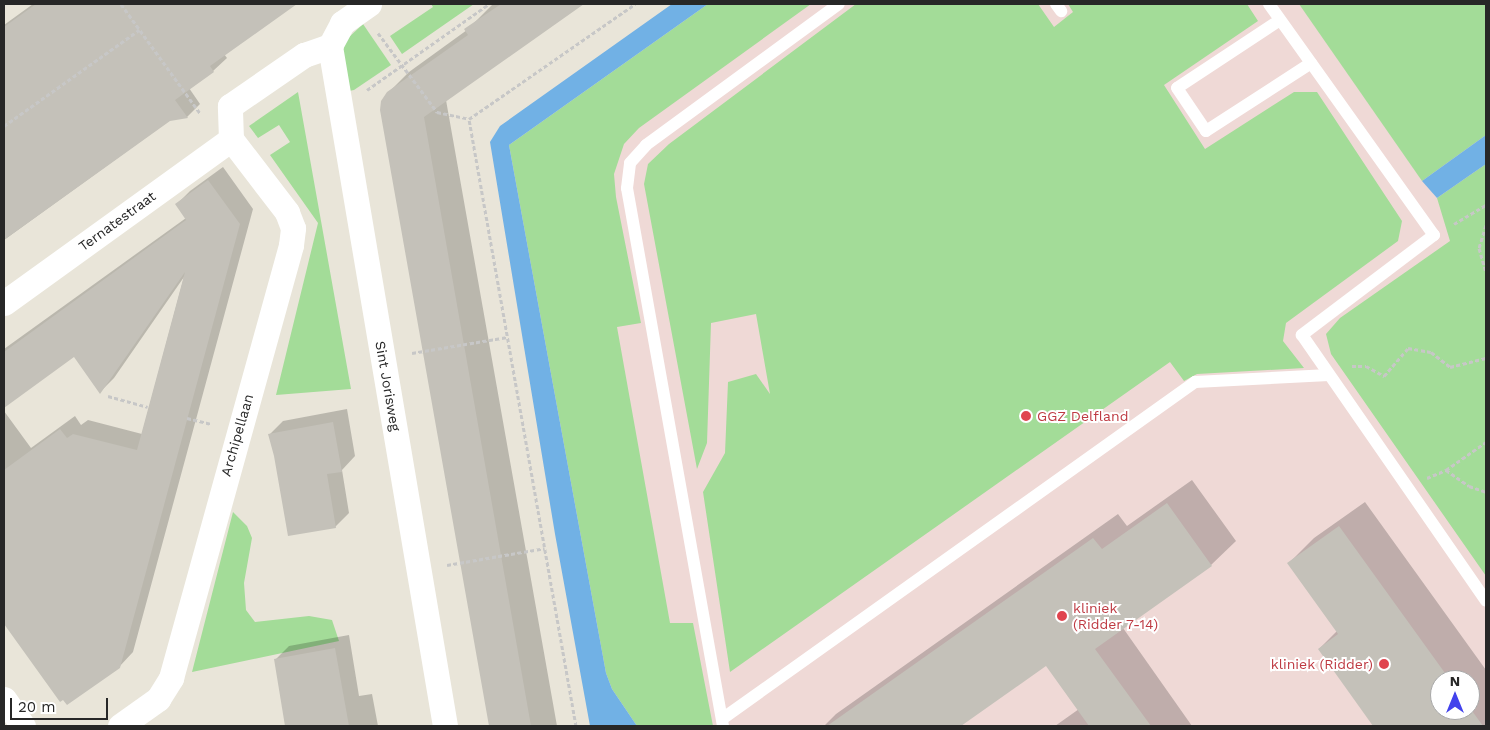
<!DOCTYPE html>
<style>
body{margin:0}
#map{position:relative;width:1490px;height:730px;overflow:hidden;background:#e9e5d9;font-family:"Work Sans",sans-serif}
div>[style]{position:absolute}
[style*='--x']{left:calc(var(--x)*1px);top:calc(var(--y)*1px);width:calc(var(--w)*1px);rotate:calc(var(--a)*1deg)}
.medical>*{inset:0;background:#efd9d6}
.green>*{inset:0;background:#a3dc98}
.water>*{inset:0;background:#71b1e5}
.shadow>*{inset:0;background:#0003}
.building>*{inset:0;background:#c4c1b9}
.path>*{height:3px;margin-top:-1.5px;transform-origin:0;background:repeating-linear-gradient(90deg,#c7c7c7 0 4px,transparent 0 6.5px)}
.lane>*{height:12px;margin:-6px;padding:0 6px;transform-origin:6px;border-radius:6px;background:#fff}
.street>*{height:25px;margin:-12.5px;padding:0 12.5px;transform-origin:12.5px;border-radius:12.5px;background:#fff}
.dots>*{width:14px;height:14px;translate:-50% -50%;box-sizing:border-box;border:2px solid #fff;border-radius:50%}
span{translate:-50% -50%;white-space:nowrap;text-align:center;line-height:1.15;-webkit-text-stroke:4px #fff;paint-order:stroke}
.street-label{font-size:14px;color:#272727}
.health-label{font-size:14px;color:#be3a42}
.left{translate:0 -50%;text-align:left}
.right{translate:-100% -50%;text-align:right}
.frame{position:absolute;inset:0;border:5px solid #272727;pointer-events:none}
.north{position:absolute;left:1430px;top:670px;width:50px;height:50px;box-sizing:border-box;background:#fff;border:1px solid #a9a9a9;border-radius:50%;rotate:0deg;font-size:14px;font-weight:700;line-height:20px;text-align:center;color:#272727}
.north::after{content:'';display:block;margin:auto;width:18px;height:22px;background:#4242ec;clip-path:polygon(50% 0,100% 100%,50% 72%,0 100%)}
.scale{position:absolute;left:10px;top:698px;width:98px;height:22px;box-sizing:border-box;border:2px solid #272727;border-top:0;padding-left:6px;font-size:15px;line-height:18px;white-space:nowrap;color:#272727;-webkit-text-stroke:4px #fff;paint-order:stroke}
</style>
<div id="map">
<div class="medical">
<div style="clip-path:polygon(evenodd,737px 4px,1486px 4px,1486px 726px,654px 726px,515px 164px,737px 4px,1440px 680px,1470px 680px,1470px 710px,1440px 710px,1440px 680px)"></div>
</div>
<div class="green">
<div style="clip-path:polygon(431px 4px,474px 4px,402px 54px,390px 36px,433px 7px)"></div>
<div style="clip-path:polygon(708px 4px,811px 4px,639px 128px,624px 144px,614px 174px,616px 197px,641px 323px,617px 327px,670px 623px,693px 623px,713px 726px,637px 726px,612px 689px,606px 673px,509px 145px)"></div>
<div style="clip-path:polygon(856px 4px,1038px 4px,1054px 27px,1073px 12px,1068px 4px,1247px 4px,1258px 21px,1164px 85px,1205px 149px,1294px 92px,1317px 92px,1402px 221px,1398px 241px,1286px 323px,1283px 341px,1304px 368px,1197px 374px,1184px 381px,1170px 362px,730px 672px,703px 492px,725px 453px,728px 382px,756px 374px,770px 394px,756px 314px,711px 323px,707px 443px,697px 469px,644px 184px,648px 164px,669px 144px)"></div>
<div style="clip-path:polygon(1299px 4px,1486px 4px,1486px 135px,1422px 181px)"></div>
<div style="clip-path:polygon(363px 24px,391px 65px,354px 90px,344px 92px,342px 50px,347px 39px)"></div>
<div style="clip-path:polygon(298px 92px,351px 389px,276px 395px,318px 223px,270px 155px,290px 142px,279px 125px,258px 138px,249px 126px)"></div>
<div style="clip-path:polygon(1486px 164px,1486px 576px,1331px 354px,1326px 334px,1340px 318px,1450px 241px,1437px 198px)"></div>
<div style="clip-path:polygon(233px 512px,247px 526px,252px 538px,244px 583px,246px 610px,255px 622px,309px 616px,332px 620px,339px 641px,192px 672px)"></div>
</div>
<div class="water">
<div style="clip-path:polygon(672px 4px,708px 4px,509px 145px,606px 673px,612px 689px,637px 726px,590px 726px,555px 534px,490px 142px,500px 126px)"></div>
<div style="clip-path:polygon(1486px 135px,1486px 164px,1437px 198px,1422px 181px)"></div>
</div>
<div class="shadow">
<div style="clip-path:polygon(33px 4px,128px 4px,130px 7px,135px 4px,194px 4px,204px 17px,223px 4px,295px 4px,224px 54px,227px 58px,213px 71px,189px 88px,200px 104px,187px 117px,170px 120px,4px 240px,4px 25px)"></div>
<div style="clip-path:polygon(493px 4px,582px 4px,446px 100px,557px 726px,490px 726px,381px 110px,386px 95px,409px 72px,467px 30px)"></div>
<div style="clip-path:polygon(223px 167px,253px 209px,133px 652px,119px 667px,60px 700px,4px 622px,4px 411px,31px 448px,75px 416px,81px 425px,88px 420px,142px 434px,184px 277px,114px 378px,100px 392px,74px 355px,4px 406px,4px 349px,186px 218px,177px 204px,190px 191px)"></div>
<div style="clip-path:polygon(347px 409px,355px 456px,342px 470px,349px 513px,335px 527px,276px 456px,269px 435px,283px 421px)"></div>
<div style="clip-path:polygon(1192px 480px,1236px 541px,1211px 565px,1123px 628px,1192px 726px,1055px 726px,1079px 709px,1047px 664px,958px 726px,824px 726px,836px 714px,1118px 514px,1127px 526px)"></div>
<div style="clip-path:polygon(evenodd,1365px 502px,1486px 670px,1486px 726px,1375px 726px,1319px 649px,1337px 631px,1289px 563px,1314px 538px,1365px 502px,1440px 680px,1470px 680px,1470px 710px,1440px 710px,1440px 680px)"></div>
<div style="clip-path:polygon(349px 635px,359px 696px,372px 694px,378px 726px,286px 726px,275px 660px,289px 646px)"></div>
</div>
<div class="building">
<div style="clip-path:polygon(36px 4px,297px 4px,210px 66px,214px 72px,175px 100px,188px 118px,170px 121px,4px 240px,4px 27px)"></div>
<div style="clip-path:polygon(501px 4px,584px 4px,424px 117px,531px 726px,489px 726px,380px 110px,381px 101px,387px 92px,468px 35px,464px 29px)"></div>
<div style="clip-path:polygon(208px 180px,240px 224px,120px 668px,67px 705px,63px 700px,60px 702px,4px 624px,4px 470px,60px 429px,67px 438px,73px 434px,137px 450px,185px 272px,100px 394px,74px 357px,4px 408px,4px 352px,186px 220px,175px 204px)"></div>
<div style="clip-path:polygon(333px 422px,342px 472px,327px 474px,336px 528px,288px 536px,274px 456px,268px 434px)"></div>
<div style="clip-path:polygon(1167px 503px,1212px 566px,1095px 649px,1151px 726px,1089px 726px,1046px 666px,961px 726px,827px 726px,1093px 538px,1102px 549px)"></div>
<div style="clip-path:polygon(1339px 526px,1450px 680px,1440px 680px,1440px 710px,1470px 708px,1483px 726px,1373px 726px,1318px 649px,1338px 634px,1287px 563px)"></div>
<div style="clip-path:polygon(335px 648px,349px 726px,285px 726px,274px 659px)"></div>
</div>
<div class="path">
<div style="--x:121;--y:4;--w:135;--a:54.1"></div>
<div style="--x:378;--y:33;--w:99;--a:53.2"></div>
<div style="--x:437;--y:112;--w:33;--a:12"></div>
<div style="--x:367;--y:90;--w:149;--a:-35.2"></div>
<div style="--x:4;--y:126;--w:166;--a:-35.4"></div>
<div style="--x:1454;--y:224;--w:37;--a:-31"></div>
<div style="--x:1486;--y:225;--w:24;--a:107"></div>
<div style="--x:1479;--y:248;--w:25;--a:74"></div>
<div style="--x:412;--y:353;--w:97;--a:-9.5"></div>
<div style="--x:1352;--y:366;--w:14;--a:0"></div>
<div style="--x:1366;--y:366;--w:21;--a:29"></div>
<div style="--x:1384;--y:376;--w:37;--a:-49"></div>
<div style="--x:1408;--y:348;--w:23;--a:10"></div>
<div style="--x:1431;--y:352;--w:24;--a:38"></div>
<div style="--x:1450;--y:367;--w:37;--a:-14"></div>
<div style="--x:108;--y:396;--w:41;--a:15.4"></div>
<div style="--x:187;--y:418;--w:25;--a:14"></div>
<div style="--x:1446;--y:470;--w:28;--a:35"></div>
<div style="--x:1469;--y:486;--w:18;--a:19"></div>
<div style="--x:1427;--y:478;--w:21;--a:-23"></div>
<div style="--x:1446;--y:470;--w:49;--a:-35"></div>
<div style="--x:447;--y:565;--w:99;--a:-9.8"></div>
<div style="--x:576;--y:726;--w:616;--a:-100"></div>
<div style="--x:469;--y:119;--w:202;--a:-34.7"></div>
</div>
<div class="lane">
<div style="--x:1056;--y:4;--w:9;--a:54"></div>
<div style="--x:1269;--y:4;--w:284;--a:54.5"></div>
<div style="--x:1434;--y:235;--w:166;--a:142.9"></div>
<div style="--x:1302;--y:335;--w:323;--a:55.3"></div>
<div style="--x:1280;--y:20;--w:123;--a:146.6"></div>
<div style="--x:1177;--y:88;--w:52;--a:56"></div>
<div style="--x:1206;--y:131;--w:125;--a:-32.9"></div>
<div style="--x:722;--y:719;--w:581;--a:-35.47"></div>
<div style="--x:1195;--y:382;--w:134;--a:-3"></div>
<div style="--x:723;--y:726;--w:546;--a:-100.12"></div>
<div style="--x:627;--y:188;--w:25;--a:-83"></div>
<div style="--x:630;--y:163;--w:24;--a:-48"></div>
<div style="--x:646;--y:145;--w:239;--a:-36.2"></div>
</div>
<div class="street">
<div style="--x:330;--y:46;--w:690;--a:80.4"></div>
<div style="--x:231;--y:139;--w:33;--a:-92"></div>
<div style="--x:230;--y:106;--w:90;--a:-34.6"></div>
<div style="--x:304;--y:55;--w:28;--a:-19"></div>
<div style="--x:330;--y:46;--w:26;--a:-62"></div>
<div style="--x:342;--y:23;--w:33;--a:-35"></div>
<div style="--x:4;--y:303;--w:280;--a:-35.8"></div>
<div style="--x:4;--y:699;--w:33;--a:55"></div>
<div style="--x:120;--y:726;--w:47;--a:-35.4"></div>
<div style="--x:158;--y:699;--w:25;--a:-58"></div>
<div style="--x:171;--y:678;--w:449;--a:-74.5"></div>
<div style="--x:291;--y:245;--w:17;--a:-83"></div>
<div style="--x:293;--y:228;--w:17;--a:-111"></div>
<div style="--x:287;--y:212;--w:92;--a:-127.5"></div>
</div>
<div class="dots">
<div style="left:1026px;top:416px;background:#e0444e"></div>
<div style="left:1062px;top:616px;background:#e0444e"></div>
<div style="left:1384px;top:664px;background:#e0444e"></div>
</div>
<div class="street-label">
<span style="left:117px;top:221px;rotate:-36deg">Ternatestraat</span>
<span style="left:388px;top:386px;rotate:80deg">Sint Jorisweg</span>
<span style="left:237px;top:435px;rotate:-74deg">Archipellaan</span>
</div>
<div class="health-label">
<span class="left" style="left:1037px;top:416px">GGZ Delfland</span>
<span class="left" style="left:1073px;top:616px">kliniek<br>(Ridder 7-14)</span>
<span class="right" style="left:1373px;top:664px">kliniek (Ridder)</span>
</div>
<div class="frame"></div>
<div class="north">N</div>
<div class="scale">20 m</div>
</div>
